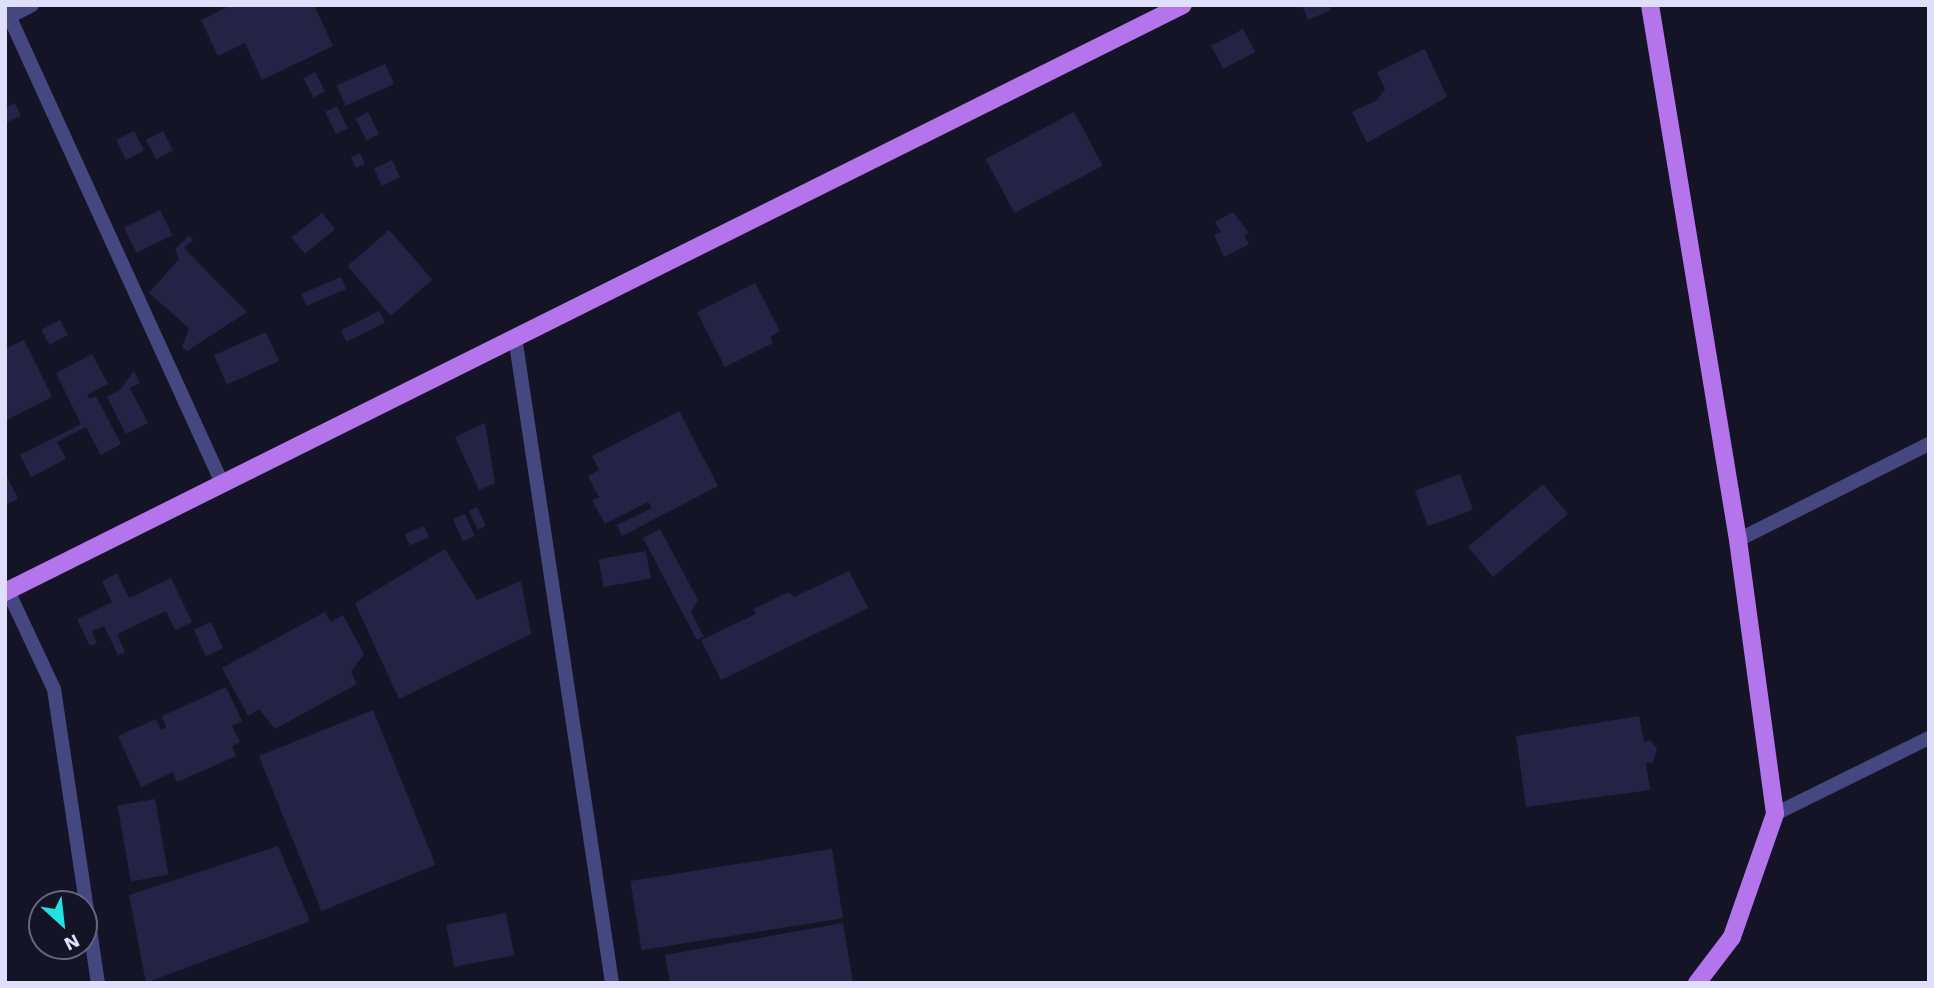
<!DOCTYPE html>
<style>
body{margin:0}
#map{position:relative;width:1934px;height:988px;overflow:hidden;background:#151427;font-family:"Work Sans",sans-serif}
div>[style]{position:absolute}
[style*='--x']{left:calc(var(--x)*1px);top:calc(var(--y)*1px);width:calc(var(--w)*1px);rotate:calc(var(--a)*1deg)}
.building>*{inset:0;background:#262245;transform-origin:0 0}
.minor>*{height:14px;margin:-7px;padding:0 7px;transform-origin:7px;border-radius:7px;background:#454880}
.tertiary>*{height:14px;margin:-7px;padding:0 7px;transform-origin:7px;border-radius:7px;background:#454880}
.primary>*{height:18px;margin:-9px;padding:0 9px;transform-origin:9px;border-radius:9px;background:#b374ec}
span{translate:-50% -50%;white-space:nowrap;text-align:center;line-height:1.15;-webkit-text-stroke:6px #151427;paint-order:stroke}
.frame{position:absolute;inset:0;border:7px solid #dfdefb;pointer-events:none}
.north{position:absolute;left:28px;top:890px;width:70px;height:70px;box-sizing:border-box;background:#151427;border:2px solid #66657c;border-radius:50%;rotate:153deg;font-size:19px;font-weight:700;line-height:28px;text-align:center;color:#dfdefb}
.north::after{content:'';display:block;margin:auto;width:24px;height:32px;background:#23e0e1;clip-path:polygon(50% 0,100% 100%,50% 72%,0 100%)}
</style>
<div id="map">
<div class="building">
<div style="clip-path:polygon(231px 5px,314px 5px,333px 46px,262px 80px,245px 43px,218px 56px,201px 20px)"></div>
<div style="clip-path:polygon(1302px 5px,1328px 5px,1331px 10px,1308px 20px)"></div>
<div style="left:1243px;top:29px;width:26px;height:36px;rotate:62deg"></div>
<div style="clip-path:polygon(1425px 49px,1447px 97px,1367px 143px,1352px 112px,1377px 100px,1385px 89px,1377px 72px)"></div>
<div style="left:385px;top:64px;width:22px;height:53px;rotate:66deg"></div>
<div style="left:315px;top:72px;width:22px;height:13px;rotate:63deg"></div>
<div style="clip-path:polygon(15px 103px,21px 116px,5px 123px,5px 108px)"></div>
<div style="left:337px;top:106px;width:25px;height:13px;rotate:64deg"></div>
<div style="left:368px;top:112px;width:25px;height:14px;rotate:64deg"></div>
<div style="left:1074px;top:112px;width:61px;height:100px;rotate:62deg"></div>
<div style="left:134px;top:131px;width:22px;height:20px;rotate:63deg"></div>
<div style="left:163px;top:131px;width:22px;height:19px;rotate:63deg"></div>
<div style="left:360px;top:153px;width:12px;height:10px;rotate:66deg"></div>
<div style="left:392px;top:160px;width:19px;height:20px;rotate:65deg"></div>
<div style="left:160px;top:210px;width:28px;height:40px;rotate:64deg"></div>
<div style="clip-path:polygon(1233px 212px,1249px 233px,1244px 235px,1249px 244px,1224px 257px,1214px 235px,1221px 232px,1215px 222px)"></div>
<div style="left:322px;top:213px;width:21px;height:39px;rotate:51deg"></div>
<div style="left:389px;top:230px;width:66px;height:55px;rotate:49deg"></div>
<div style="clip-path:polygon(189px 236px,193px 240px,184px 248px,247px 312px,187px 351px,182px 347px,189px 328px,149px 293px,179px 259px,175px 249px)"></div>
<div style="left:341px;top:277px;width:13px;height:43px;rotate:67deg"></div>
<div style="clip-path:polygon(755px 283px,780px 331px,770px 337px,773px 343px,725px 367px,697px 312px)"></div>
<div style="left:379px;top:311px;width:13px;height:43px;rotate:63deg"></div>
<div style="left:60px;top:320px;width:17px;height:21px;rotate:62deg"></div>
<div style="left:266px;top:332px;width:32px;height:57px;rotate:66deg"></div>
<div style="clip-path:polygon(24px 340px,52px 397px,5px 421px,5px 349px)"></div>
<div style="clip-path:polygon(92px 354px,108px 384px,87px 395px,89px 399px,96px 396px,121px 444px,101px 455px,86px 427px,57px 442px,66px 459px,31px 477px,20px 455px,81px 424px,56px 373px)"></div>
<div style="clip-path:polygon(134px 371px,140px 383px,130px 388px,148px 423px,126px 434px,107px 397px,120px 390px)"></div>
<div style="clip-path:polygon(679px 411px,718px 486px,622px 536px,617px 525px,652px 508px,648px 502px,605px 524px,592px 500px,599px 497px,588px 476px,599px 470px,592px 456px)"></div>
<div style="clip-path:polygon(485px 423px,495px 483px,479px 490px,455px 437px)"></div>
<div style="clip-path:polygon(5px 473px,18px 499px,5px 505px)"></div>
<div style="left:1460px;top:474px;width:38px;height:48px;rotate:70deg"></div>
<div style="left:1543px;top:484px;width:39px;height:98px;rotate:50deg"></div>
<div style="left:477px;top:507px;width:21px;height:9px;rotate:65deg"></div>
<div style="left:465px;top:514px;width:24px;height:13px;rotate:66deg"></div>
<div style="left:424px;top:526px;width:12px;height:21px;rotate:66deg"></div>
<div style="clip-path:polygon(660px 529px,698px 600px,691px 612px,704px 637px,697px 640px,643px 538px)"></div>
<div style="clip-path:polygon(445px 549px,477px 600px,521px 581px,531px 634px,399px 699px,355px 603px)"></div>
<div style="left:646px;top:551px;width:28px;height:48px;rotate:80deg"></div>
<div style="clip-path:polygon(849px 571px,868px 608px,721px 680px,701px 640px,756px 614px,753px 609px,789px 592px,794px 597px)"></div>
<div style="clip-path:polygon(117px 573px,129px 598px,171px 578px,192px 622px,175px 630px,166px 611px,117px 634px,125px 652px,118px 655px,104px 626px,92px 631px,97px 643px,90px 646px,77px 619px,112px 602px,102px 581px)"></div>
<div style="clip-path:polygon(325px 612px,331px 622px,343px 615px,364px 654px,351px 672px,357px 684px,275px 729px,259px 709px,248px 716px,222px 668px)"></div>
<div style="left:211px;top:622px;width:29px;height:19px;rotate:65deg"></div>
<div style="clip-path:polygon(226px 687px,242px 721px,232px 726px,240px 742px,232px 746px,236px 756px,177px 782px,173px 772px,141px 787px,118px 736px,156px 719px,161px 730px,166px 727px,162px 716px)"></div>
<div style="left:373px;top:710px;width:167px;height:123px;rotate:68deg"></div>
<div style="clip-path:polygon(1639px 716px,1644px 742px,1650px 740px,1657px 749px,1653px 762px,1646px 763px,1650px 790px,1526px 807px,1516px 736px)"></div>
<div style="left:155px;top:799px;width:77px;height:38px;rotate:80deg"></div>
<div style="clip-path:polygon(278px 846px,310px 921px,146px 983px,129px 895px)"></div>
<div style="left:832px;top:849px;width:70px;height:204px;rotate:81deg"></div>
<div style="left:506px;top:913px;width:43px;height:61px;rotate:79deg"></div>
<div style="clip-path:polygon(843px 923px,853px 983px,670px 983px,665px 955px)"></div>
</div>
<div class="minor">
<div style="--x:5;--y:7;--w:523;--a:65.49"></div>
<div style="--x:5;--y:19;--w:30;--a:-27"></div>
<div style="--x:515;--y:337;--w:653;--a:81.46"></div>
<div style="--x:1738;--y:540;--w:214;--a:-26.7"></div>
<div style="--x:1775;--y:814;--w:172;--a:-26.3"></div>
</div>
<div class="tertiary">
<div style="--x:8;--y:591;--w:108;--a:64.9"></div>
<div style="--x:54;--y:689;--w:297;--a:81.5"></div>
</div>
<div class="primary">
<div style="--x:1650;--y:5;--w:542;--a:80.66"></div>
<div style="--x:1738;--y:540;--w:276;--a:82.3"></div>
<div style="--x:1775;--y:814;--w:130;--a:109.3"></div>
<div style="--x:1732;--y:937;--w:58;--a:127.3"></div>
<div style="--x:5;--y:592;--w:1316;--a:-26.49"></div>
</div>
<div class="frame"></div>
<div class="north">N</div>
</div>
